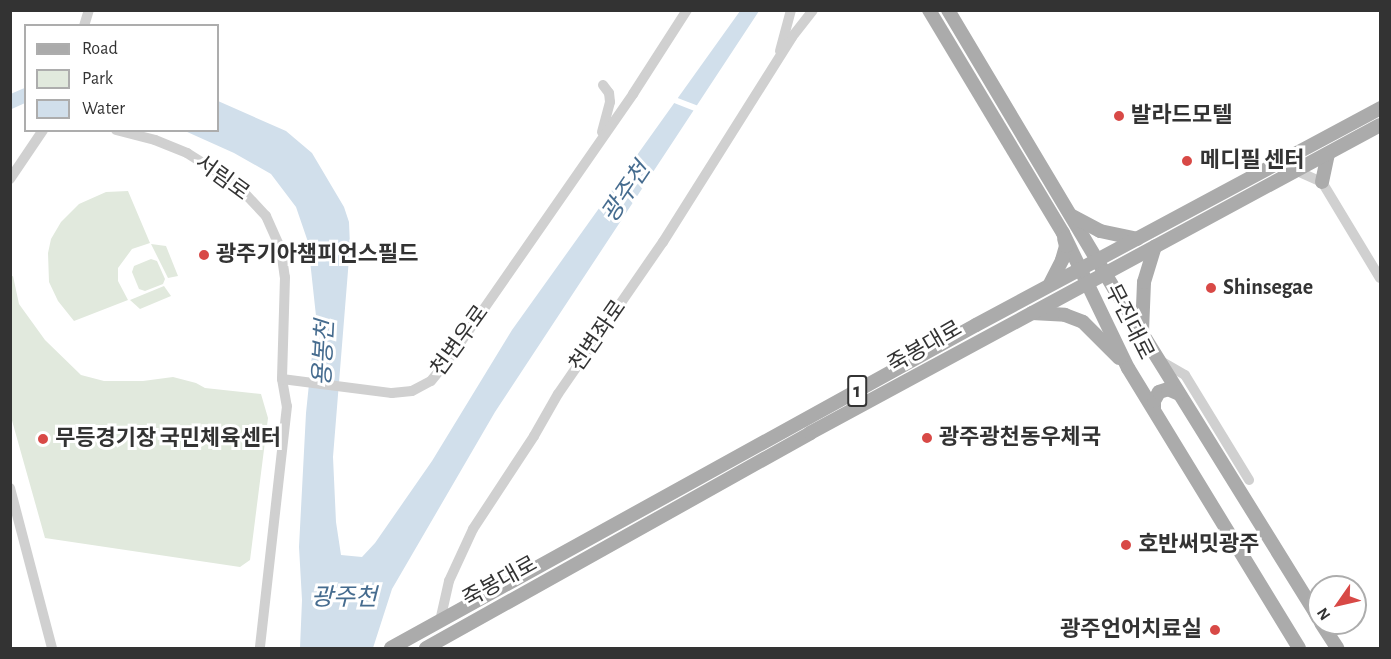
<!DOCTYPE html>
<meta charset="utf-8">
<style>
body{margin:0}
#map{position:relative;width:1391px;height:659px;overflow:hidden;background:#fff;font-family:"Alegreya Sans","Noto Sans KR",sans-serif}
div>[style]{position:absolute}
[style*='--x']{left:calc(var(--x)*1px);top:calc(var(--y)*1px);width:calc(var(--w)*1px);rotate:calc(var(--a)*1deg)}
.green>*{inset:0;background:#e1e9dd}
.water>*{inset:0;background:#d1dfeb}
.pier>*{inset:0;background:#fff;transform-origin:0 0}
.river>*{height:14px;margin:-7px;padding:0 7px;transform-origin:7px;border-radius:7px;background:#d1dfeb}
.minor>*{height:10px;margin:-5px;padding:0 5px;transform-origin:5px;border-radius:5px;background:#d0d0d0}
.major>*{height:14px;margin:-7px;padding:0 7px;transform-origin:7px;border-radius:7px;background:#ababab}
.dots>*{width:16px;height:16px;translate:-50% -50%;box-sizing:border-box;border:3px solid #fff;border-radius:50%}
span{translate:-50% -50%;white-space:nowrap;text-align:center;line-height:1.15;-webkit-text-stroke:6px #fff;paint-order:stroke}
.shield-label span{padding:2px 4px;background:#fff;border:2px solid;border-radius:4px;-webkit-text-stroke-width:0}
.shield-label{font-size:21px;color:#333;font-weight:700}
.poi-label{font-size:22px;color:#333;font-weight:700}
.left{translate:0 -50%;text-align:left}
.right{translate:-100% -50%;text-align:right}
.street-label{font-size:22px;color:#333}
.water-label{font-size:24px;color:#466c8f;font-style:italic}
.frame{position:absolute;inset:0;border:12px solid #333;pointer-events:none}
.legend{position:absolute;left:24px;top:24px;width:195px;height:108px;box-sizing:border-box;background:#fff;border:2px solid #adadad;margin:0;padding:8px 10px;list-style:none;font-size:18px;color:#333}
.legend li{display:flex;align-items:center;gap:12px;height:30px}
.legend b{width:30px;border:2px solid #adadad}
.north{position:absolute;left:1307px;top:575px;width:60px;height:60px;box-sizing:border-box;background:#fff;border:2px solid #adadad;border-radius:50%;rotate:236deg;font-size:16px;font-weight:700;line-height:24px;text-align:center;color:#333}
.north::after{content:'';display:block;margin:auto;width:21px;height:27px;background:#d84946;clip-path:polygon(50% 0,100% 100%,50% 72%,0 100%)}
</style>
<div id="map">
<div class="green">
<div style="clip-path:polygon(128px 191px,150px 243px,132px 249px,118px 268px,118px 281px,128px 300px,74px 321px,58px 301px,49px 282px,48px 253px,51px 239px,61px 222px,79px 204px,106px 192px)"></div>
<div style="clip-path:polygon(151px 244px,166px 246px,178px 276px,168px 278px)"></div>
<div style="clip-path:polygon(151px 259px,157px 261px,165px 279px,163px 284px,145px 291px,139px 289px,132px 272px,134px 266px)"></div>
<div style="clip-path:polygon(13px 276px,19px 304px,45px 340px,81px 375px,104px 381px,143px 381px,173px 377px,196px 383px,205px 388px,261px 394px,268px 418px,250px 560px,240px 567px,45px 538px,11px 417px,10px 277px)"></div>
<div style="clip-path:polygon(164px 286px,171px 296px,140px 309px,130px 300px)"></div>
</div>
<div class="water">
<div style="clip-path:polygon(740px 11px,759px 11px,495px 412px,392px 589px,373px 648px,300px 648px,302px 600px,299px 547px,306px 413px,316px 316px,308px 242px,296px 207px,271px 174px,234px 153px,185px 131px,218px 130px,218px 101px,286px 131px,312px 153px,344px 207px,349px 222px,350px 246px,333px 457px,336px 522px,341px 555px,362px 557px,375px 543px,432px 461px,512px 330px)"></div>
</div>
<div class="pier">
<div style="left:675px;top:97px;width:28px;height:6px;rotate:21deg"></div>
</div>
<div class="river">
<div style="--x:10;--y:102;--w:17;--a:-24"></div>
</div>
<div class="minor">
<div style="--x:84;--y:26;--w:17;--a:-73"></div>
<div style="--x:780;--y:51;--w:42;--a:-75"></div>
<div style="--x:116;--y:130;--w:40;--a:14.4"></div>
<div style="--x:155;--y:140;--w:35;--a:22"></div>
<div style="--x:187;--y:153;--w:58;--a:32.3"></div>
<div style="--x:236;--y:184;--w:44;--a:46.8"></div>
<div style="--x:266;--y:216;--w:37;--a:66"></div>
<div style="--x:281;--y:250;--w:27;--a:82"></div>
<div style="--x:285;--y:277;--w:102;--a:91.7"></div>
<div style="--x:282;--y:379;--w:27;--a:80"></div>
<div style="--x:287;--y:406;--w:244;--a:96.4"></div>
<div style="--x:602;--y:132;--w:31;--a:-75"></div>
<div style="--x:610;--y:102;--w:9;--a:-96"></div>
<div style="--x:609;--y:93;--w:10;--a:-127"></div>
<div style="--x:1297;--y:171;--w:27;--a:24"></div>
<div style="--x:1322;--y:182;--w:112;--a:58.9"></div>
<div style="--x:10;--y:179;--w:59;--a:-56"></div>
<div style="--x:1159;--y:360;--w:30;--a:30"></div>
<div style="--x:1185;--y:375;--w:123;--a:58.6"></div>
<div style="--x:282;--y:379;--w:111;--a:7.3"></div>
<div style="--x:392;--y:393;--w:20;--a:-6"></div>
<div style="--x:412;--y:391;--w:21;--a:-28"></div>
<div style="--x:431;--y:381;--w:28;--a:-51"></div>
<div style="--x:449;--y:359;--w:323;--a:-55.2"></div>
<div style="--x:633;--y:94;--w:100;--a:-57.3"></div>
<div style="--x:10;--y:488;--w:165;--a:75.3"></div>
<div style="--x:440;--y:621;--w:41;--a:-77.3"></div>
<div style="--x:449;--y:581;--w:57;--a:-65.2"></div>
<div style="--x:473;--y:529;--w:111;--a:-56.7"></div>
<div style="--x:534;--y:436;--w:48;--a:-60.3"></div>
<div style="--x:558;--y:394;--w:185;--a:-55.4"></div>
<div style="--x:663;--y:242;--w:242;--a:-57.8"></div>
<div style="--x:792;--y:37;--w:34;--a:-52"></div>
</div>
<div class="major">
<div style="--x:929;--y:10;--w:260;--a:59"></div>
<div style="--x:1063;--y:233;--w:150;--a:64.3"></div>
<div style="--x:1128;--y:368;--w:328;--a:58.6"></div>
<div style="--x:948;--y:10;--w:324;--a:59.2"></div>
<div style="--x:1114;--y:288;--w:389;--a:58.2"></div>
<div style="--x:1322;--y:182;--w:29;--a:-78"></div>
<div style="--x:1072;--y:216;--w:32;--a:28"></div>
<div style="--x:1100;--y:231;--w:38;--a:12"></div>
<div style="--x:1050;--y:284;--w:27;--a:-63"></div>
<div style="--x:1062;--y:260;--w:15;--a:-74"></div>
<div style="--x:1066;--y:246;--w:8;--a:-104"></div>
<div style="--x:1032;--y:313;--w:33;--a:3"></div>
<div style="--x:1065;--y:315;--w:19;--a:21"></div>
<div style="--x:1083;--y:322;--w:51;--a:45"></div>
<div style="--x:1142;--y:332;--w:50;--a:-87.7"></div>
<div style="--x:1144;--y:282;--w:37;--a:-73"></div>
<div style="--x:1154;--y:409;--w:8;--a:-90"></div>
<div style="--x:1154;--y:401;--w:10;--a:-61"></div>
<div style="--x:1159;--y:392;--w:9;--a:-18"></div>
<div style="--x:1168;--y:389;--w:12;--a:24"></div>
<div style="--x:1321;--y:623;--w:30;--a:57"></div>
<div style="--x:391;--y:648;--w:668;--a:-28.9"></div>
<div style="--x:976;--y:325;--w:459;--a:-28.2"></div>
<div style="--x:426;--y:648;--w:440;--a:-29.2"></div>
<div style="--x:810;--y:433;--w:648;--a:-28.38"></div>
</div>
<div class="dots">
<div style="left:1119px;top:116px;background:#d84946"></div>
<div style="left:1187px;top:161px;background:#d84946"></div>
<div style="left:204px;top:255px;background:#d84946"></div>
<div style="left:1211px;top:288px;background:#d84946"></div>
<div style="left:927px;top:438px;background:#d84946"></div>
<div style="left:43px;top:439px;background:#d84946"></div>
<div style="left:1126px;top:545px;background:#d84946"></div>
<div style="left:1215px;top:630px;background:#d84946"></div>
</div>
<div class="shield-label">
<span style="left:857px;top:391px">1</span>
</div>
<div class="poi-label">
<span class="left" style="left:1131px;top:116px">발라드모텔</span>
<span class="left" style="left:1200px;top:161px">메디필 센터</span>
<span class="left" style="left:216px;top:255px">광주기아챔피언스필드</span>
<span class="left" style="left:1223px;top:288px">Shinsegae</span>
<span class="left" style="left:939px;top:438px">광주광천동우체국</span>
<span class="left" style="left:55px;top:439px">무등경기장 국민체육센터</span>
<span class="left" style="left:1138px;top:545px">호반써밋광주</span>
<span class="right" style="left:1202px;top:630px">광주언어치료실</span>
</div>
<div class="street-label">
<span style="left:222px;top:178px;rotate:36deg">서림로</span>
<span style="left:1129px;top:322px;rotate:63deg">무진대로</span>
<span style="left:598px;top:336px;rotate:-55deg">천변좌로</span>
<span style="left:460px;top:341px;rotate:-54deg">천변우로</span>
<span style="left:925px;top:347px;rotate:-30deg">죽봉대로</span>
<span style="left:500px;top:582px;rotate:-29deg">죽봉대로</span>
</div>
<div class="water-label">
<span style="left:627px;top:193px;rotate:-56deg">광주천</span>
<span style="left:325px;top:353px;rotate:-87deg">용봉천</span>
<span style="left:344px;top:599px">광주천</span>
</div>
<div class="frame"></div>
<ul class="legend">
<li><b style="height:8px;background:#ababab"></b>Road</li>
<li><b style="height:16px;background:#e1e9dd"></b>Park</li>
<li><b style="height:16px;background:#d1dfeb"></b>Water</li>
</ul>
<div class="north">N</div>
</div>
